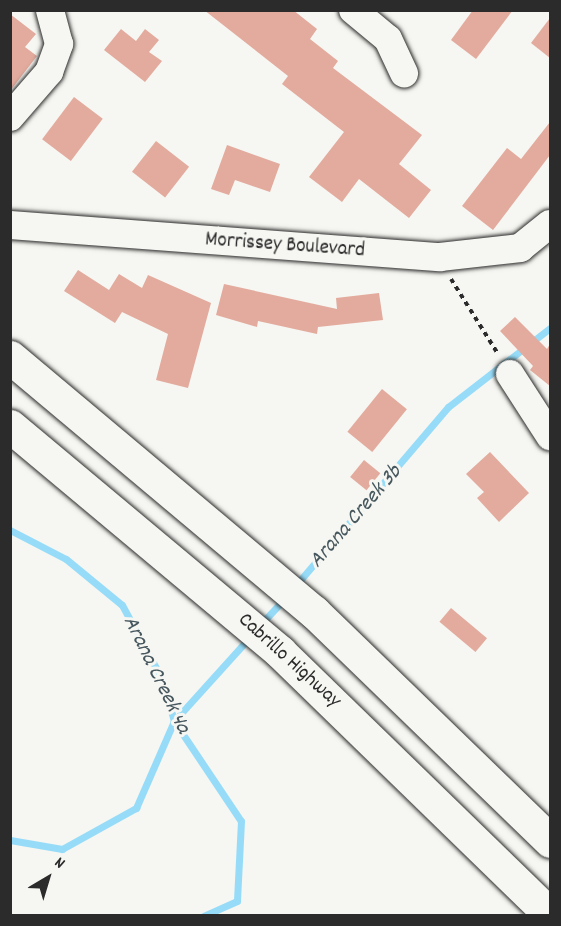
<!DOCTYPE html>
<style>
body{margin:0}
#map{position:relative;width:561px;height:926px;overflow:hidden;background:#f6f6f2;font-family:Dekko,sans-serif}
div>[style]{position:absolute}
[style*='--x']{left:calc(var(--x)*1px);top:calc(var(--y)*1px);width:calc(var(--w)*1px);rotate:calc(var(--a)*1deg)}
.stream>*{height:7px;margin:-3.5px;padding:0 3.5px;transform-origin:3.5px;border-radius:3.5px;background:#96dcf8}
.building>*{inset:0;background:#e3ab9d;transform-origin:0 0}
.path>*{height:4px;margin-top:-2px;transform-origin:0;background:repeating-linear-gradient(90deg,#2b2b2b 0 4.5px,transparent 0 9px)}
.roads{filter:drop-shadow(0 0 2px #2b2b2b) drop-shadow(0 0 2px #2b2b2b)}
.minor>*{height:28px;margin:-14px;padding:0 14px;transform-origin:14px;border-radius:14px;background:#f6f6f2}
.highway>*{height:33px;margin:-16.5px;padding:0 16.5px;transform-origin:16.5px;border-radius:16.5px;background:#f6f6f2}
span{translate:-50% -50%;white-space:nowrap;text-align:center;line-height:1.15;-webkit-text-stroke:6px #f6f6f2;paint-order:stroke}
.street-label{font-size:21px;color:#2b2b2b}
.water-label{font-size:22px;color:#46575e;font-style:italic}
.frame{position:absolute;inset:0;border:12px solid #2b2b2b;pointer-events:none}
.north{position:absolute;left:18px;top:848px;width:60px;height:60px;-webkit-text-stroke:4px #f6f6f2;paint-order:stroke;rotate:38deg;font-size:16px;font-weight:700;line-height:24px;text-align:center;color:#2b2b2b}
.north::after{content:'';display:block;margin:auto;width:21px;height:27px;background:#2b2b2b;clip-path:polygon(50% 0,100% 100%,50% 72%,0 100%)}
</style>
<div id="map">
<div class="stream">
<div style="--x:10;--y:530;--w:63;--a:27.4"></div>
<div style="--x:66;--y:559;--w:72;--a:39.4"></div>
<div style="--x:122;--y:605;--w:84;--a:61.6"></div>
<div style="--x:162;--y:679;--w:44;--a:74.1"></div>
<div style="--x:174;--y:721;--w:120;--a:56.2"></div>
<div style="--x:241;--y:821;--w:80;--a:92.9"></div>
<div style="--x:237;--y:901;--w:36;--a:156"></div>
<div style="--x:296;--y:585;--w:234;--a:-49.5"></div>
<div style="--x:448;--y:407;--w:129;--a:-37.8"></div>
<div style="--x:260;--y:625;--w:37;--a:-47"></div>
<div style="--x:10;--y:840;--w:53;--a:9.8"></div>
<div style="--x:62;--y:849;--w:85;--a:-29"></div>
<div style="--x:136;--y:808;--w:95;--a:-66.4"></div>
<div style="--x:174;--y:721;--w:112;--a:-47.9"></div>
</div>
<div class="building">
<div style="clip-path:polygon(204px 10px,293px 10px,317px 29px,310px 39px,338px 61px,333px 68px,422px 135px,399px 164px,431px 190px,409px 218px,359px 179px,342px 202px,309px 177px,344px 132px,282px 84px,288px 76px)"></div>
<div style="clip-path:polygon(473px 10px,513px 10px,476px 59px,451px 40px)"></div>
<div style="clip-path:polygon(10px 14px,36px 34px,25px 47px,37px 56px,10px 91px)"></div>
<div style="clip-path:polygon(550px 18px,550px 58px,531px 43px)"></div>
<div style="clip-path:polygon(121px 29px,136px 41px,145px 29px,159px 40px,149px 52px,162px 61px,145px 82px,104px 50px)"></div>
<div style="left:74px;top:97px;width:36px;height:53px;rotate:37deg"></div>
<div style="clip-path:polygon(550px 122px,550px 155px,493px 230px,462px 206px,507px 148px,521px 159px)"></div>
<div style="left:156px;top:141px;width:42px;height:39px;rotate:38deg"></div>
<div style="clip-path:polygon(227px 145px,280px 164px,270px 192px,235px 180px,229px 195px,211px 189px)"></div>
<div style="clip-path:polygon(78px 270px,109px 290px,119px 274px,142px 288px,148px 275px,211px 303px,188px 388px,156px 380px,168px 334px,122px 312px,115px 323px,64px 291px)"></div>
<div style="clip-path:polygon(224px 284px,337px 309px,336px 298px,379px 293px,383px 320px,318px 327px,317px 334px,258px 321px,257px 327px,216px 315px)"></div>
<div style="clip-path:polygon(515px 317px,547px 349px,550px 344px,550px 386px,530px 370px,533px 366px,500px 331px)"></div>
<div style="left:382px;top:389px;width:32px;height:55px;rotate:39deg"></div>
<div style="clip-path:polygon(490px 452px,529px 493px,499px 522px,477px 498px,484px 492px,466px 474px)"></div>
<div style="left:364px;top:460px;width:21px;height:22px;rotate:39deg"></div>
<div style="left:451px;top:608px;width:47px;height:18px;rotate:40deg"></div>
</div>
<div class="path">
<div style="--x:451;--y:279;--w:89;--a:57.9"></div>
</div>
<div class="roads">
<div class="minor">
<div style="--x:353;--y:10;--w:45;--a:39.6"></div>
<div style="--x:388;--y:39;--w:38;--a:65"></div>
<div style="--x:10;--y:117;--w:60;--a:-49.1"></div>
<div style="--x:49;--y:72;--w:30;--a:-70"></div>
<div style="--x:59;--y:44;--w:35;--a:-105"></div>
<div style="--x:10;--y:225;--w:431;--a:4.3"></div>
<div style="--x:440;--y:257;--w:81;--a:-6.4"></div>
<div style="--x:520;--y:248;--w:38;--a:-39"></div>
<div style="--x:510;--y:374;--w:74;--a:57.2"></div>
</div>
<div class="highway">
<div style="--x:10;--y:357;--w:397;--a:40"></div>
<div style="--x:314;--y:612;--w:329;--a:44.1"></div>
<div style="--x:10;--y:426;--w:352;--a:39.9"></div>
<div style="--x:280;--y:652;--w:377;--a:44.2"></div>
</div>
</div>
<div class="street-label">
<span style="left:285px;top:246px;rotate:4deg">Morrissey Boulevard</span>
<span style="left:289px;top:661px;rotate:42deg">Cabrillo Highway</span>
</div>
<div class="water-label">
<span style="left:356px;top:517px;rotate:-49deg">Arana Creek 3b</span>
<span style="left:156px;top:675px;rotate:64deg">Arana Creek 4a</span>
</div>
<div class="frame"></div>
<div class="north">N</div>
</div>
